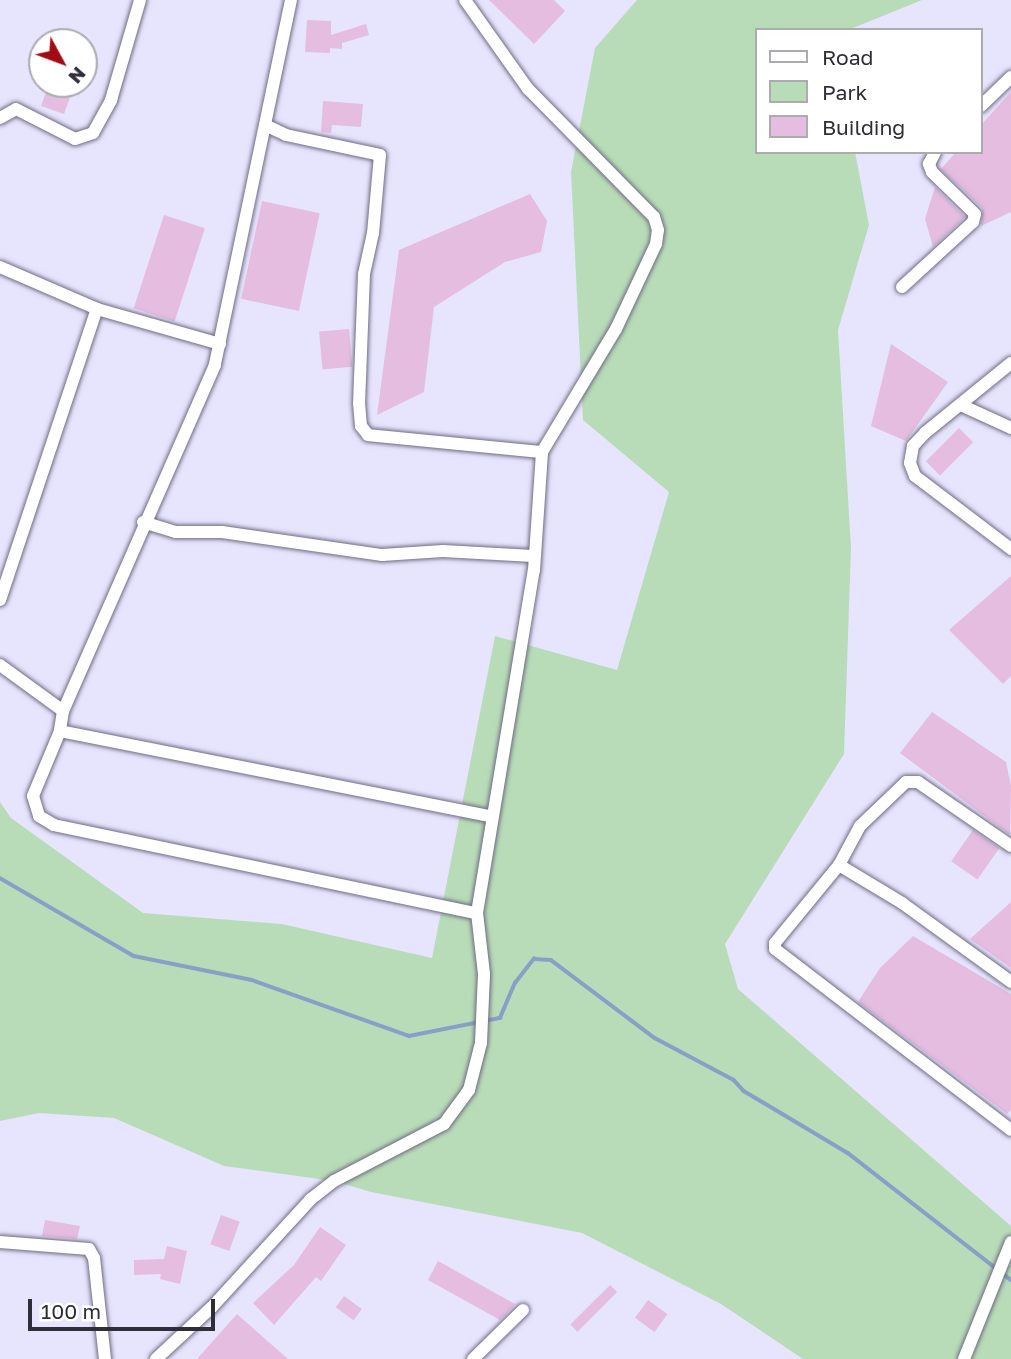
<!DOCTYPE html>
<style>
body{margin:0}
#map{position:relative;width:1011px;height:1359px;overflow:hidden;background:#e7e4fe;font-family:"Golos Text",sans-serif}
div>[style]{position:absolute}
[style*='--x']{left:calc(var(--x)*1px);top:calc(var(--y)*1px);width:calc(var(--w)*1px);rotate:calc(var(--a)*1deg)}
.green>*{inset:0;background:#b9dcb8}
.stream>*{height:3.5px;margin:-1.75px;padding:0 1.75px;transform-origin:1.75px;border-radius:1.75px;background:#899fc7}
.building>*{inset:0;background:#e4bde1;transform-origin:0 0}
.roads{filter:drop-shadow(0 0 2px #6f6c82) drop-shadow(0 0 2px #6f6c82)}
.street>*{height:12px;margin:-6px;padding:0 6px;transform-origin:6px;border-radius:6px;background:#fff}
span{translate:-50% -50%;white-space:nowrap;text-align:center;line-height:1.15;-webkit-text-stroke:7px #fff;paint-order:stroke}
.legend{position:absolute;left:755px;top:28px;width:228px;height:126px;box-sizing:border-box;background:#fff;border:2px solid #acabaf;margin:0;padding:9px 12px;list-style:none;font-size:21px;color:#2f2e38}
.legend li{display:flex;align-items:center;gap:14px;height:35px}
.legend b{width:35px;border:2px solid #acabaf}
.north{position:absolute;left:28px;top:28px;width:70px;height:70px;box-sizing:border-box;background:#fff;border:2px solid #acabaf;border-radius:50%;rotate:131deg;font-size:19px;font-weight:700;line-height:28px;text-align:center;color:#2f2e38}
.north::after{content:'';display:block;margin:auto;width:24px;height:32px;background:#a30b12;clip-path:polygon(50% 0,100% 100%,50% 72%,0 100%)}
.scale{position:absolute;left:28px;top:1299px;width:187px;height:32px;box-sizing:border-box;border:4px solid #2f2e38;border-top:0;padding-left:9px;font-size:21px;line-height:24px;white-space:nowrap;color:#2f2e38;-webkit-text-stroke:5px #fff;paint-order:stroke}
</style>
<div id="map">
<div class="green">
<div style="clip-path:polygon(637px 0,922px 0,848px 30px,757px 30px,757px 152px,855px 152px,869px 225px,838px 330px,851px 548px,844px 754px,725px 944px,738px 989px,1011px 1226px,1011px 1359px,803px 1359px,721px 1304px,582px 1233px,371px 1192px,334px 1181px,224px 1166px,114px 1118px,39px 1113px,0 1121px,0 802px,11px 818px,143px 913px,282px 924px,432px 958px,495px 636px,617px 670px,669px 492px,583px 420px,571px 172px,595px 48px)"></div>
</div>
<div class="stream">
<div style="--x:0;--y:878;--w:155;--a:30.2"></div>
<div style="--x:134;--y:956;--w:120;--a:11.5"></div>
<div style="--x:252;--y:980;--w:167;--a:19.6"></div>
<div style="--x:409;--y:1036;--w:93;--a:-11.2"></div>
<div style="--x:500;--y:1018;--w:38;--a:-67"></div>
<div style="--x:515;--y:983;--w:31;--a:-52"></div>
<div style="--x:534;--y:959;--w:17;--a:3"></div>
<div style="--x:551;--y:960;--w:130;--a:36.9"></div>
<div style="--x:655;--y:1038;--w:89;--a:28"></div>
<div style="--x:734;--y:1080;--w:15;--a:48"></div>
<div style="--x:744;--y:1091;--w:121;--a:30.8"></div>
<div style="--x:848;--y:1153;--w:207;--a:37.9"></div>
</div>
<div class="building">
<div style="clip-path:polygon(489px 0,554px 0,565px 11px,534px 44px)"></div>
<div style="clip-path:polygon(307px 20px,331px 21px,331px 35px,366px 24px,369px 35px,342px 43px,342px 49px,330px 48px,330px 53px,305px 52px)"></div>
<div style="clip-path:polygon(49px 84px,75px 84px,64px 114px,41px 106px)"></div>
<div style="clip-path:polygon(1011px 92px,1011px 212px,981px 226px,982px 208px,941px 169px,956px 152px,981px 152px,981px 125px)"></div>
<div style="clip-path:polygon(323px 101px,363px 104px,361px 127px,332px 125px,331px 133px,321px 132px)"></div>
<div style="clip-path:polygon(935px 187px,965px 217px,933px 247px,925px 219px)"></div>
<div style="clip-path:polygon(530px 194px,547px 221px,541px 252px,505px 262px,434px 307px,424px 392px,377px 415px,399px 250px)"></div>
<div style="left:262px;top:201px;width:59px;height:100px;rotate:12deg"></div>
<div style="left:164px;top:215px;width:43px;height:98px;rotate:18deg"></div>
<div style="left:349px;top:329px;width:38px;height:30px;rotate:85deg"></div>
<div style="clip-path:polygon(891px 344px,948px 382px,906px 441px,871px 426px)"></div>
<div style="left:959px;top:428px;width:20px;height:47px;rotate:45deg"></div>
<div style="clip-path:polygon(1011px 576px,1011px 676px,1003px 684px,949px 630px)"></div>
<div style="clip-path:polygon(932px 712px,1006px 762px,1011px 786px,1010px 835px,900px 753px)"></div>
<div style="left:973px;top:830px;width:32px;height:38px;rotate:35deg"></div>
<div style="clip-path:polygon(1011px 902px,1011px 968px,970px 939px)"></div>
<div style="clip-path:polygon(913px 936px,1011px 994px,1011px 1110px,1007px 1114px,858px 1002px,880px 968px)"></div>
<div style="left:221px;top:1215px;width:20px;height:31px;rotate:20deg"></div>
<div style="clip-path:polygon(45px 1220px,80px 1226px,77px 1239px,42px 1236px)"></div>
<div style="clip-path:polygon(320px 1227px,346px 1245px,321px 1281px,316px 1277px,274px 1325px,253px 1303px,294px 1265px)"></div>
<div style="clip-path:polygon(167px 1246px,187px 1251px,180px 1284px,160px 1279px,161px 1274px,134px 1275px,134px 1260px,164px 1259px)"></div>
<div style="clip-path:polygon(438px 1261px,515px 1304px,512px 1308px,500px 1320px,428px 1280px)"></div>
<div style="left:610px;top:1285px;width:10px;height:56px;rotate:45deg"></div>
<div style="left:344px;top:1296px;width:22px;height:14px;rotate:36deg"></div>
<div style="left:648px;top:1300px;width:24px;height:22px;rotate:36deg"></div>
<div style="clip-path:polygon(237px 1314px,263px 1337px,288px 1359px,197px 1359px)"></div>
</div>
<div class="roads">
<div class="street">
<div style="--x:291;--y:0;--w:373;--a:101.8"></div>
<div style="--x:215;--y:365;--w:378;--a:113.7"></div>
<div style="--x:63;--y:711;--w:20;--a:99"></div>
<div style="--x:60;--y:731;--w:441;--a:11.2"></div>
<div style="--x:981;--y:106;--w:42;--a:-44"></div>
<div style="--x:0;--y:118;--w:18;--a:-29"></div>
<div style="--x:16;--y:109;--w:66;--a:27"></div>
<div style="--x:75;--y:139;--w:19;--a:-18"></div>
<div style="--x:93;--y:133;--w:38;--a:-61"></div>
<div style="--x:111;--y:100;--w:104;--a:-73.8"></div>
<div style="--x:267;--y:126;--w:21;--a:25"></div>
<div style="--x:286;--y:135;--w:96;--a:12"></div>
<div style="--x:380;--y:155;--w:78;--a:95.1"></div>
<div style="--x:373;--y:233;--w:42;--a:102.4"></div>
<div style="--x:364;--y:274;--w:129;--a:92.2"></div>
<div style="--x:359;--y:403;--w:23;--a:85"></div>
<div style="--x:361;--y:426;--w:11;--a:52"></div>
<div style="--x:368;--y:435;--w:175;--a:5.6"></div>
<div style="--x:0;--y:267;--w:106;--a:23.4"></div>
<div style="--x:97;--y:309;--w:128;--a:15.9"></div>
<div style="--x:902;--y:287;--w:96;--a:-42.5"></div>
<div style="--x:973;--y:222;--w:8;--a:-76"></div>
<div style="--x:975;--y:214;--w:60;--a:-135.7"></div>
<div style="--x:932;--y:172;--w:9;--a:-111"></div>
<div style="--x:929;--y:164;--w:13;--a:-63"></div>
<div style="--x:1011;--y:363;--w:111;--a:140.9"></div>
<div style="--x:925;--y:433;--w:18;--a:133"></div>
<div style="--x:913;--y:446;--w:17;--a:100"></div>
<div style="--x:910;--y:463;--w:14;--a:69"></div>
<div style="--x:915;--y:476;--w:121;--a:37.2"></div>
<div style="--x:963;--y:406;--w:53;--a:24.6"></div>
<div style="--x:143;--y:522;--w:34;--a:17"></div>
<div style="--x:176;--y:532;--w:46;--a:0"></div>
<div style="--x:222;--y:532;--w:162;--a:8.2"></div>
<div style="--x:382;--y:555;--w:61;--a:-3.8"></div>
<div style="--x:443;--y:551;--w:90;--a:3.2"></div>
<div style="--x:0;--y:600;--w:307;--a:-71.6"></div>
<div style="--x:0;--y:665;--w:78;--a:36.1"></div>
<div style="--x:60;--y:731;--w:70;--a:112.6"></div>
<div style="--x:33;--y:796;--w:21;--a:73"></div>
<div style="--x:39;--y:816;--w:17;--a:31"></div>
<div style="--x:54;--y:825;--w:432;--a:11.8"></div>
<div style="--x:1011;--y:846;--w:113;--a:-145.5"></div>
<div style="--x:918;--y:782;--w:12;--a:180"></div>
<div style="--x:906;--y:782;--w:64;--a:136.3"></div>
<div style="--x:860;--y:826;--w:44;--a:118.3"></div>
<div style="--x:839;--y:865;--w:101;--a:129.4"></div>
<div style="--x:775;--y:943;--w:6;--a:90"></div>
<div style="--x:775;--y:949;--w:297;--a:37.5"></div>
<div style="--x:839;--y:865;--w:74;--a:31.1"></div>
<div style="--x:902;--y:903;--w:135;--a:35.9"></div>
<div style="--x:0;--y:1242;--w:89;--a:4.5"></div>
<div style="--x:89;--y:1249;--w:10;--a:61"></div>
<div style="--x:94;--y:1258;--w:102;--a:83.8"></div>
<div style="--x:156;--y:1359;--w:76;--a:-42.9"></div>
<div style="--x:212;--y:1307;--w:147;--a:-47.5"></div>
<div style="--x:311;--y:1199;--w:29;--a:-38"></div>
<div style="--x:334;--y:1181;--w:124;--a:-27.4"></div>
<div style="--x:444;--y:1124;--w:42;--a:-53.7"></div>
<div style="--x:469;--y:1090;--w:49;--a:-75.7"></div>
<div style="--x:481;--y:1043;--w:69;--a:-87.5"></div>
<div style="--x:484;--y:974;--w:61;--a:-96.5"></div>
<div style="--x:477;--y:913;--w:348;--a:-80.6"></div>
<div style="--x:534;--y:570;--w:118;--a:-86.1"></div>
<div style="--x:542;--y:452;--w:144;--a:-59"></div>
<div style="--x:616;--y:329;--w:94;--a:-64.8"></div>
<div style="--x:656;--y:244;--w:14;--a:-82"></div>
<div style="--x:658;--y:230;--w:14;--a:-107"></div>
<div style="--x:654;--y:217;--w:180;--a:-134.5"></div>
<div style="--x:528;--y:89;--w:109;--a:-125.3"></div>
<div style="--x:473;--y:1359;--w:70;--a:-44.4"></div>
<div style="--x:964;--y:1359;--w:126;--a:-68.1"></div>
</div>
</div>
<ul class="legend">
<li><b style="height:9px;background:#fff"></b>Road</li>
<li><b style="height:19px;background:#b9dcb8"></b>Park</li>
<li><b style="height:19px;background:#e4bde1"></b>Building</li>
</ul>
<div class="north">N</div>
<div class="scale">100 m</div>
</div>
